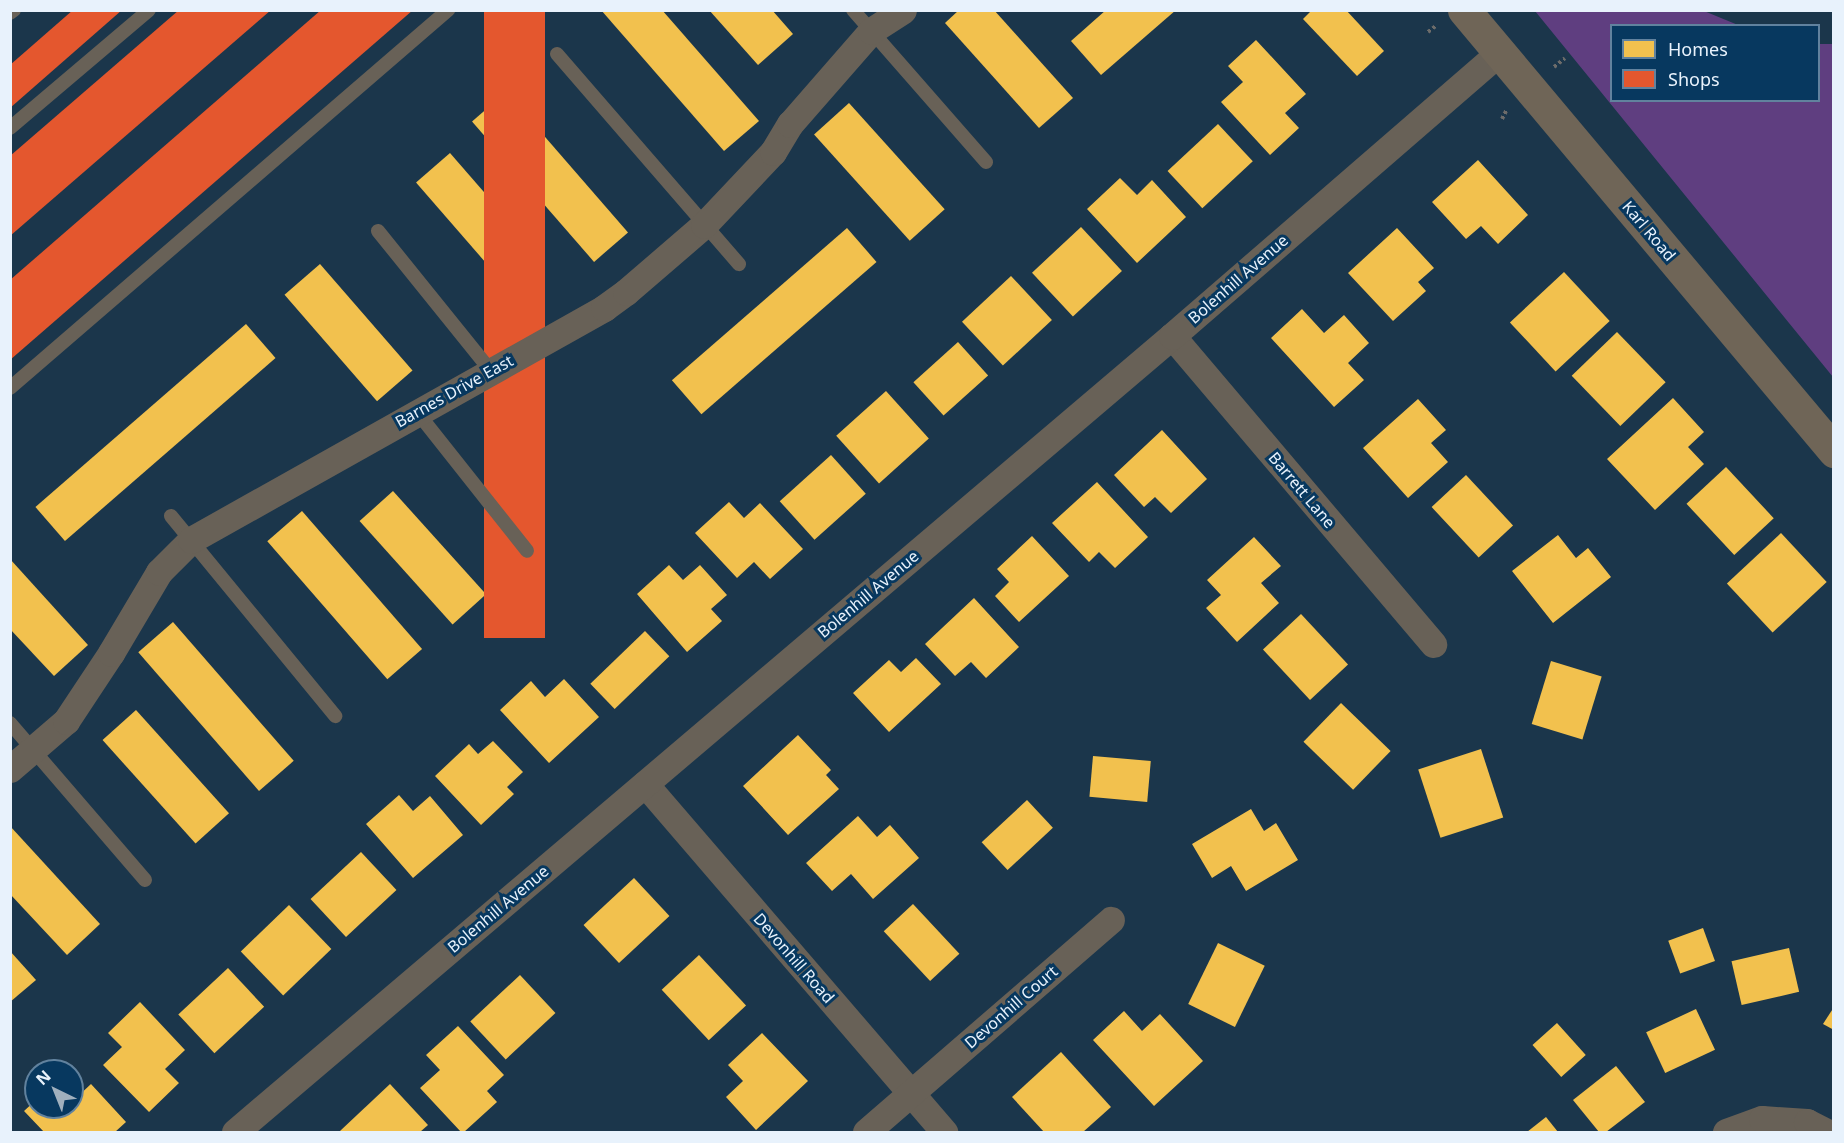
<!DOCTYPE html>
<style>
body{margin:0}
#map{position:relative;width:1844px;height:1143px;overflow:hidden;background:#1b364b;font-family:"Noto Sans",sans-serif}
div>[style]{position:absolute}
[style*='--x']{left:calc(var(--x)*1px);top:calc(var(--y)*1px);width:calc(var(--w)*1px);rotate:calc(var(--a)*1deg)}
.green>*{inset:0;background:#5f3e80}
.homes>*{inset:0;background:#f2c14e;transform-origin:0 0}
.shops>*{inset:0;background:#e4572e;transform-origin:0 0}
.path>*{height:4px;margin-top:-2px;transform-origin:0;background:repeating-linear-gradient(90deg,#6d6c6a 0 3px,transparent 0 6px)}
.lane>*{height:14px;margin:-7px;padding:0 7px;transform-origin:7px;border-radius:7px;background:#686157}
.street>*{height:27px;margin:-13.5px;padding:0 13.5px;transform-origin:13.5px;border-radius:13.5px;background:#686157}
.secondary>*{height:33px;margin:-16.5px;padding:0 16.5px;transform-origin:16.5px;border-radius:16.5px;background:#6f6557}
span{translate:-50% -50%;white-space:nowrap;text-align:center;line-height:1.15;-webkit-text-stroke:6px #07385f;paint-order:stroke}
.street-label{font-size:16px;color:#e8f2fc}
.frame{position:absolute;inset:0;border:12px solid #e8f2fc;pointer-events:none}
.legend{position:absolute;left:1610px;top:24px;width:210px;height:78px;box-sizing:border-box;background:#07385f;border:2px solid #61829e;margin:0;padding:8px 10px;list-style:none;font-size:18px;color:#e8f2fc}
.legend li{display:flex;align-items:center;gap:12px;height:30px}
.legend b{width:30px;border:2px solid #61829e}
.north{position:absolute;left:24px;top:1059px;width:60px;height:60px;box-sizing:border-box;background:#07385f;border:2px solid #61829e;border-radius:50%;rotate:317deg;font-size:16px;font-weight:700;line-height:24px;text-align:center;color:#e8f2fc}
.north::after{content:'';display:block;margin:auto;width:21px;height:27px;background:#a0b0be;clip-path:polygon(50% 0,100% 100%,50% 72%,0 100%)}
</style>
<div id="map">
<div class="green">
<div style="clip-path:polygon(1535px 11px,1704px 11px,1738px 25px,1612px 26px,1612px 100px,1818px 100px,1819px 44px,1833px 44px,1833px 377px)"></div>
</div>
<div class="homes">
<div style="clip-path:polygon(601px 10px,662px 10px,759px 121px,724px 151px)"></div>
<div style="clip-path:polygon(709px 10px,772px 10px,793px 34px,758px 65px)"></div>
<div style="clip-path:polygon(959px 10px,994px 10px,1073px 98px,1039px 128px,945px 23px)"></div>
<div style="clip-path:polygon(1106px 10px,1176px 10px,1101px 75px,1071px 41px)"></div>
<div style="clip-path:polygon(1312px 10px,1346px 10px,1384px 51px,1357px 76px,1303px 19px)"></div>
<div style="clip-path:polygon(1256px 40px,1306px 94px,1285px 113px,1299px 128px,1270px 155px,1221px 102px,1243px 82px,1228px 66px)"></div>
<div style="left:506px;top:92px;width:186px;height:45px;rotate:49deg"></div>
<div style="left:849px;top:103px;width:143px;height:47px;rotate:48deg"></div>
<div style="left:1218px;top:124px;width:51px;height:69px;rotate:47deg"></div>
<div style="left:450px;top:153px;width:143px;height:45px;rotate:49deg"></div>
<div style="clip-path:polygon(1478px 160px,1528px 215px,1498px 244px,1481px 226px,1466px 239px,1432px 202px)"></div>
<div style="clip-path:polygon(1120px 178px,1137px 195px,1152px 180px,1186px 217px,1137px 263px,1087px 209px)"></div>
<div style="left:1081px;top:227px;width:60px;height:67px;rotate:47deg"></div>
<div style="left:847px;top:228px;width:45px;height:232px;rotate:49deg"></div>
<div style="clip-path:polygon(1397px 228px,1434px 268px,1418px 282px,1426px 291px,1393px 321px,1348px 273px)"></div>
<div style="left:320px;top:264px;width:141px;height:47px;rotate:49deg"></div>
<div style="left:1564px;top:272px;width:67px;height:74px;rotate:47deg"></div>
<div style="left:1011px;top:276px;width:60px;height:67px;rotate:47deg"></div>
<div style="clip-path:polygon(1302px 309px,1324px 333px,1344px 315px,1369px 343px,1348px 363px,1364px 380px,1334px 407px,1271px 338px)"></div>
<div style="left:246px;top:324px;width:45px;height:279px;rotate:49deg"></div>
<div style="left:1617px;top:332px;width:70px;height:63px;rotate:46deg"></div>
<div style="left:958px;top:342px;width:45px;height:60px;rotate:48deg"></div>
<div style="left:886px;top:391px;width:64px;height:67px;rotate:48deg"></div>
<div style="clip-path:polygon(1673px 398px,1704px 432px,1688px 447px,1704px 464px,1655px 510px,1607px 459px)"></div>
<div style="clip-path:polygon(1418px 399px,1446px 430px,1431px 443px,1448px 462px,1408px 498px,1363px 448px)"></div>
<div style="clip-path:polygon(1162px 430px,1207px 479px,1171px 513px,1155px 497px,1144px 507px,1114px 475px)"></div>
<div style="left:831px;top:455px;width:52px;height:69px;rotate:48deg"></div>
<div style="left:1726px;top:467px;width:70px;height:54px;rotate:47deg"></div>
<div style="left:1466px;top:475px;width:69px;height:47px;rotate:47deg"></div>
<div style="clip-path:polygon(1097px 482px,1148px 537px,1115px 568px,1099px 552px,1089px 562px,1052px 523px)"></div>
<div style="left:393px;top:491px;width:139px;height:45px;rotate:48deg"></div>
<div style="clip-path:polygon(729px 502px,744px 518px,760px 503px,803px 549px,770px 579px,754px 562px,737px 578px,695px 533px)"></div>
<div style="left:302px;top:511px;width:183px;height:46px;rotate:49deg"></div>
<div style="left:1781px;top:533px;width:67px;height:74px;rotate:47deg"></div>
<div style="clip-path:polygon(1558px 535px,1576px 558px,1588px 548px,1611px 577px,1553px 623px,1512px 571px)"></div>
<div style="clip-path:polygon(1032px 536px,1069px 576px,1019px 622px,995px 596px,1009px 582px,997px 569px)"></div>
<div style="clip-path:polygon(1254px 537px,1281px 566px,1261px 583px,1279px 603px,1237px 642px,1206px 608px,1221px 595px,1207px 580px)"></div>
<div style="clip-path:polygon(10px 559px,88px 645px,54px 676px,10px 629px)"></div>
<div style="clip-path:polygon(669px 565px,683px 580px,700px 565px,727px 595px,711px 609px,722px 621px,687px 652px,637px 594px)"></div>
<div style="clip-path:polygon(974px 598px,1019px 647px,986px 678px,971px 662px,955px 676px,925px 644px)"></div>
<div style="left:1301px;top:614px;width:69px;height:52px;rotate:47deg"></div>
<div style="left:173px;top:622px;width:184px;height:46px;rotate:49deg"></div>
<div style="left:645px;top:631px;width:35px;height:76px;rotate:46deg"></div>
<div style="clip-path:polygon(916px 658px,941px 684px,889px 732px,853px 693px,889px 660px,901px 672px)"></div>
<div style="left:1551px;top:661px;width:53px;height:66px;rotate:17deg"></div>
<div style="clip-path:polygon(564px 679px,599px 717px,549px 763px,500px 710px,531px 681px,545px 697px)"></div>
<div style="left:1341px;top:703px;width:69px;height:54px;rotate:44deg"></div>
<div style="left:136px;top:710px;width:139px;height:45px;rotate:48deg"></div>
<div style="clip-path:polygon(798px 735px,831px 770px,826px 775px,839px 789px,788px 835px,743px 786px)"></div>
<div style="clip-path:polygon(493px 741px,523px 772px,507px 787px,514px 794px,481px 825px,435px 776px,469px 744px,478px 754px)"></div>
<div style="left:1481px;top:749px;width:72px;height:66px;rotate:72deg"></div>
<div style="left:1093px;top:756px;width:58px;height:41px;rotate:5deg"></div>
<div style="clip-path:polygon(399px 795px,413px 811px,430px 796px,463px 835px,413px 878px,366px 824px)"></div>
<div style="left:1027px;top:800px;width:38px;height:62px;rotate:47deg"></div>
<div style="clip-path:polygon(1251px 809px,1264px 831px,1276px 823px,1298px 860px,1246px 891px,1231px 866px,1212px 878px,1192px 844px)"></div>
<div style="clip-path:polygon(858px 816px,877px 837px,890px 825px,919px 858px,873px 899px,851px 874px,832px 891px,806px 863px)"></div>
<div style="clip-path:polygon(10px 826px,100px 924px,67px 955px,10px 894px)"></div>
<div style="left:361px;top:852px;width:52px;height:69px;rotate:47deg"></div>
<div style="left:634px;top:878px;width:52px;height:69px;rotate:47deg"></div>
<div style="left:913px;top:904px;width:68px;height:40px;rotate:47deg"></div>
<div style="left:289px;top:905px;width:61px;height:67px;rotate:46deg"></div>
<div style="left:1703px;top:928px;width:35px;height:37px;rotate:70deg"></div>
<div style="left:1218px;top:943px;width:52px;height:68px;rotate:26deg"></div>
<div style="left:1789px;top:948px;width:45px;height:59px;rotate:77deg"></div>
<div style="clip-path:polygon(10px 951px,36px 980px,10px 1002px)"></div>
<div style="left:699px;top:955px;width:69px;height:51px;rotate:47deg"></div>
<div style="left:228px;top:968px;width:53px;height:68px;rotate:47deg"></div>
<div style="left:520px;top:975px;width:52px;height:68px;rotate:47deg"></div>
<div style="clip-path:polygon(140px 1002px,185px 1050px,165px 1069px,179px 1083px,149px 1112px,103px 1065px,122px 1047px,108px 1033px)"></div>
<div style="clip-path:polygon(1834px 1007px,1834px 1030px,1823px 1024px)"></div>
<div style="left:1696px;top:1009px;width:45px;height:55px;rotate:65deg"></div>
<div style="clip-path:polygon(1124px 1011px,1142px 1031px,1160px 1014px,1203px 1061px,1154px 1106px,1093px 1040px)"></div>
<div style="left:1557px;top:1023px;width:43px;height:33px;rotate:48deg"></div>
<div style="clip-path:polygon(458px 1026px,504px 1075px,487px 1091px,497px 1102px,464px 1132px,461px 1132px,420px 1088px,440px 1070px,426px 1055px)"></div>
<div style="clip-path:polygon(762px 1033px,808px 1081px,756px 1130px,726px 1097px,743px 1081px,728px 1065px)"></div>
<div style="clip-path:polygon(1061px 1052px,1111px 1107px,1083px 1132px,1044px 1132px,1012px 1097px)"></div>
<div style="clip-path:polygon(1616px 1066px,1645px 1102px,1606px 1132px,1599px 1132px,1573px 1100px)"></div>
<div style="clip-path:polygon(91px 1084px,126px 1122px,115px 1132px,44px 1132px,24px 1111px,36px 1100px,36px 1107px,72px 1107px,72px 1095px,75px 1099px)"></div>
<div style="clip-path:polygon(390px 1084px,428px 1125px,420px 1132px,341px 1132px,340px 1131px)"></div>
<div style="clip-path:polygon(1546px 1117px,1558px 1132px,1527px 1132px)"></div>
</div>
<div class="shops">
<div style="clip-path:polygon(73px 10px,122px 10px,10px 108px,10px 65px)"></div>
<div style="clip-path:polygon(179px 10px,271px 10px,10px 236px,10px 156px)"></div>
<div style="clip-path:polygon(321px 10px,413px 10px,10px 360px,10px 280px)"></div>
<div style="left:484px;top:10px;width:61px;height:628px"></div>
</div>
<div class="path">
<div style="--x:1428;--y:32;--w:11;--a:-38"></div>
<div style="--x:1554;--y:67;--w:14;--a:-39"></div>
<div style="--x:1502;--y:119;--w:11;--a:-63"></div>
</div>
<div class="lane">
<div style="--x:853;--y:10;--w:202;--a:48.8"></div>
<div style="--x:10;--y:13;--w:5;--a:-37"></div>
<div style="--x:557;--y:54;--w:278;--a:49.1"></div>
<div style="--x:10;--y:128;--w:182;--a:-40.3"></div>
<div style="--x:378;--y:231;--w:180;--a:51.1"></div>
<div style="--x:10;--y:388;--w:579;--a:-40.79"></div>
<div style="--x:417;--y:412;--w:177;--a:51.6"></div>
<div style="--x:171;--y:516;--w:259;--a:50.6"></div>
<div style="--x:10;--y:723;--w:207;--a:49.3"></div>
</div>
<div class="street">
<div style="--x:1172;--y:336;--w:404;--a:49.7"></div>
<div style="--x:10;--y:769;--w:74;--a:-40.6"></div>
<div style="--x:66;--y:721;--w:82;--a:-56.5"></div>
<div style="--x:111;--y:653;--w:94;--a:-59.3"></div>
<div style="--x:159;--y:572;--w:45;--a:-45"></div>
<div style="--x:191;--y:540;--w:474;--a:-29.3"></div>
<div style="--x:604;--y:308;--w:27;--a:-36"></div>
<div style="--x:626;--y:292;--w:103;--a:-40.7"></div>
<div style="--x:704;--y:225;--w:100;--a:-46.6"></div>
<div style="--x:773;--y:152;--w:33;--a:-59"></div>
<div style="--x:790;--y:124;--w:123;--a:-48.9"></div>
<div style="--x:871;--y:31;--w:38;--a:-33"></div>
<div style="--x:645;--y:784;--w:459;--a:49.3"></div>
<div style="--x:235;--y:1132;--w:1229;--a:-40.35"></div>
<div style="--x:1172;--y:336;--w:432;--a:-40.9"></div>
<div style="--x:866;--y:1132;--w:324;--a:-40.9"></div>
<div style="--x:1726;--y:1132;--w:38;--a:-20"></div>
<div style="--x:1762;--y:1119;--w:45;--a:3.8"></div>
<div style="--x:1807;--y:1122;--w:22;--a:27"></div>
</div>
<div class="secondary">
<div style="--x:1464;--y:10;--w:576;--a:50"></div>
</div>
<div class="street-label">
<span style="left:1649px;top:231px;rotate:50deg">Karl Road</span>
<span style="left:1238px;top:279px;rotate:-41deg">Bolenhill Avenue</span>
<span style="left:454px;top:391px;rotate:-29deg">Barnes Drive East</span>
<span style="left:1302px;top:490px;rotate:50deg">Barrett Lane</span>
<span style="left:868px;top:594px;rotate:-40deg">Bolenhill Avenue</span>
<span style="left:498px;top:909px;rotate:-40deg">Bolenhill Avenue</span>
<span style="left:794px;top:958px;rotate:49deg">Devonhill Road</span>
<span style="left:1011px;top:1007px;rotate:-41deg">Devonhill Court</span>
</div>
<div class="frame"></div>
<ul class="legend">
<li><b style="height:16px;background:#f2c14e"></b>Homes</li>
<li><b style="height:16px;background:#e4572e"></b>Shops</li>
</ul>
<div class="north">N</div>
</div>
